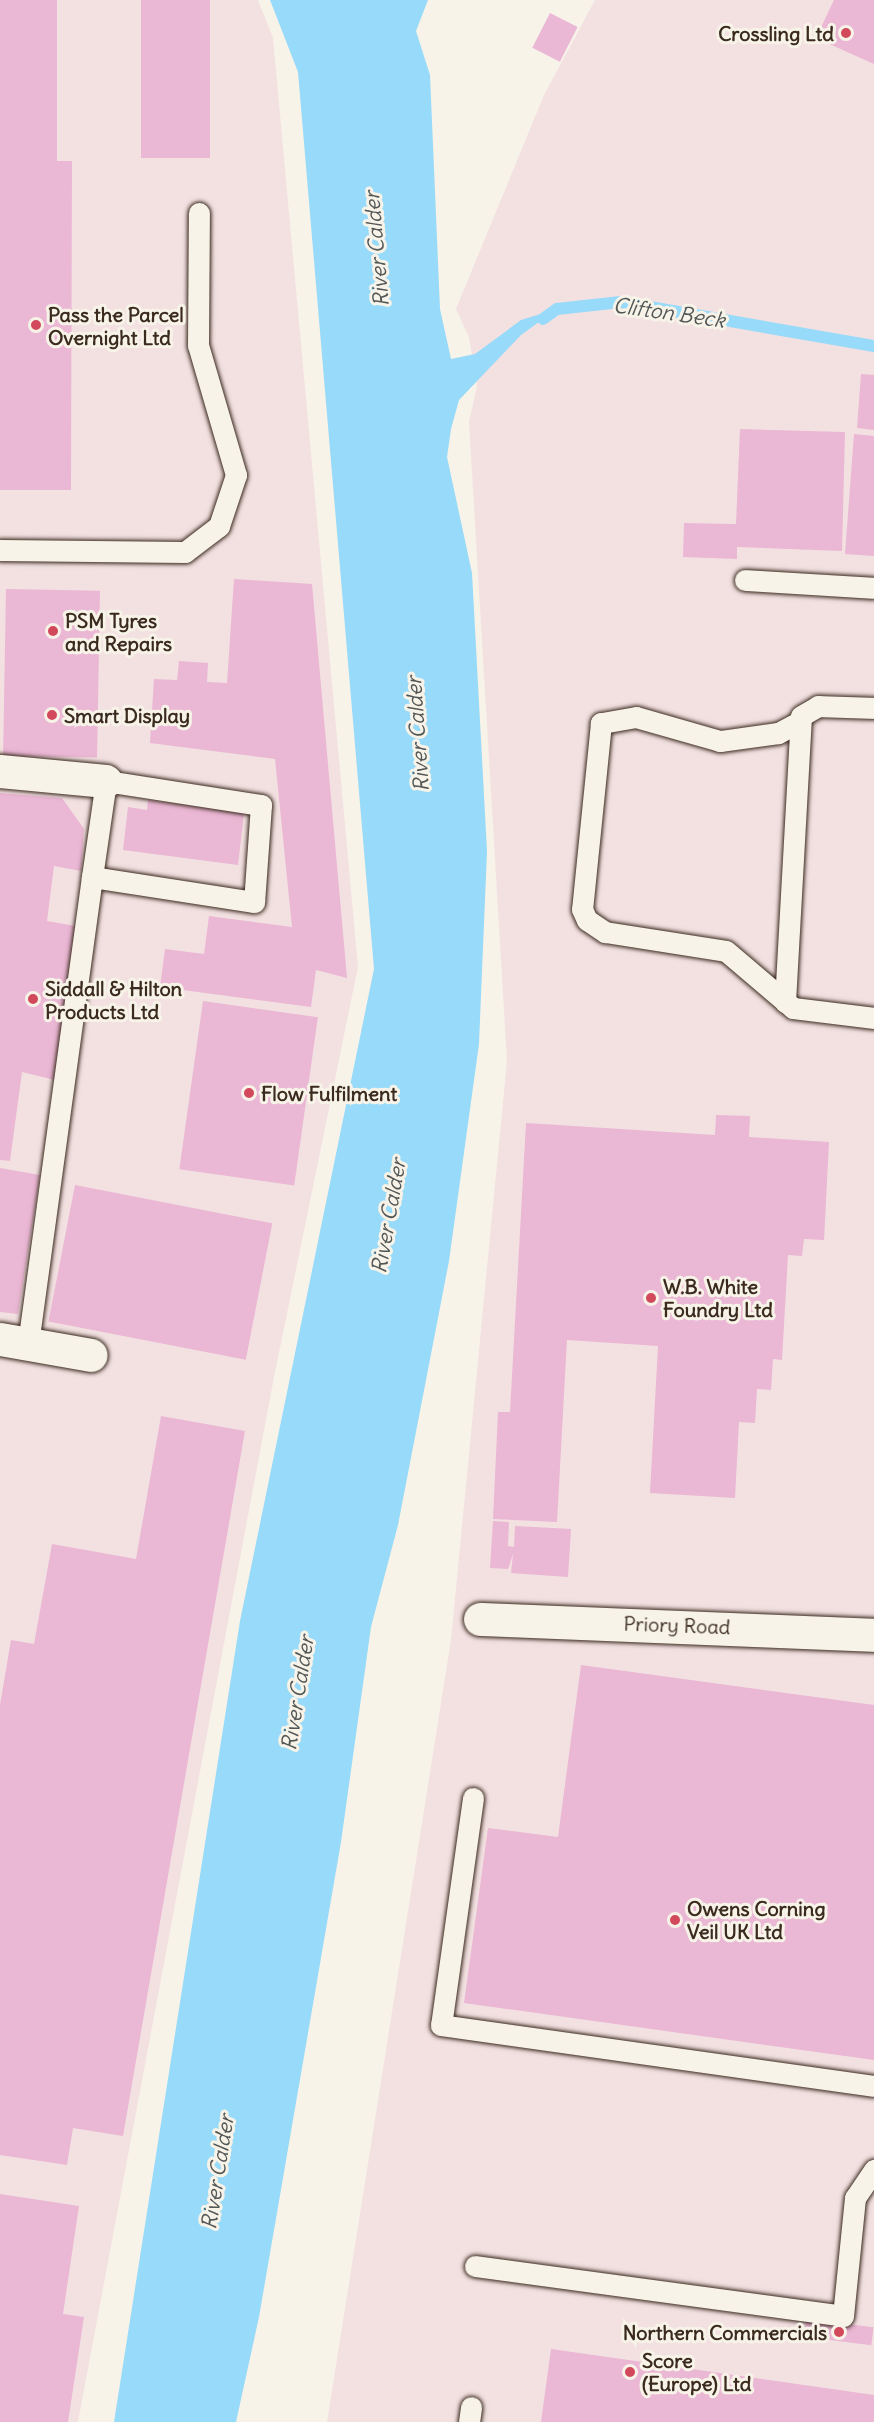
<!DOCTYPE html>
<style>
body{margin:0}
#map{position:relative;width:874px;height:2422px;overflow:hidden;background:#f7f3e8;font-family:Delius,sans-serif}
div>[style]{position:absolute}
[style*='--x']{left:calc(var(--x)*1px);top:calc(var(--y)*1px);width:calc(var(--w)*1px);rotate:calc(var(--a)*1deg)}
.built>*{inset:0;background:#f3e1e2}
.water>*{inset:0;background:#97daf9}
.stream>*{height:12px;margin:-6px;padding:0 6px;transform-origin:6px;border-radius:6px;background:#97daf9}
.building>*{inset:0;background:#eab7d4;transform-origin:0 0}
.roads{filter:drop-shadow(0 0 2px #3b2a1e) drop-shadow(0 0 2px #3b2a1e)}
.lane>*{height:21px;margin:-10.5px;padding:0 10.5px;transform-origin:10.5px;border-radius:10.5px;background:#f7f3e8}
.street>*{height:33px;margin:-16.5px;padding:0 16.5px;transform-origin:16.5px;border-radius:16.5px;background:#f7f3e8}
.dots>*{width:16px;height:16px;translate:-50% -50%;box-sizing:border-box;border:3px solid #f7f3e8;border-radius:50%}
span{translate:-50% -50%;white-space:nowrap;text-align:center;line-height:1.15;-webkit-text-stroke:6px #f7f3e8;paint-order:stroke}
.poi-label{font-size:20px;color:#3b2a1e;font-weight:700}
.right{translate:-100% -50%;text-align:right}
.left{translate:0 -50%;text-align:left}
.street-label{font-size:20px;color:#3b2a1e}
.water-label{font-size:21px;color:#525655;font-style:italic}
</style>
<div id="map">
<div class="built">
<div style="clip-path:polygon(0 0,258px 0,273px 38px,358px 967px,274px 1377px,78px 2422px,0 2422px)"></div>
<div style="clip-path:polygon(595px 0,874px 0,874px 2422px,327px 2422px,451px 1640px,507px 1061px,469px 422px,477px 386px,469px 337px,456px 309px,544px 95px)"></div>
</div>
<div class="water">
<div style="clip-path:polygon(270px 0,428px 0,416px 31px,430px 75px,440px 309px,451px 359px,475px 354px,521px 320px,557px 309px,521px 335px,459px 400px,451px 429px,447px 457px,472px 573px,487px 851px,479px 1044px,449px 1261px,398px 1525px,371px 1627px,341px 1842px,259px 2317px,236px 2422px,114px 2422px,240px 1621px,374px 969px,298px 72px)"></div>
</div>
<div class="stream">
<div style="--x:543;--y:319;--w:17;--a:-36"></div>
<div style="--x:557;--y:309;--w:64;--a:-6.2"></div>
<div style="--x:621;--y:302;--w:257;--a:9.9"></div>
</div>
<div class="building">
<div style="clip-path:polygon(0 0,57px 0,57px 161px,72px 161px,71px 490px,0 490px)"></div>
<div style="left:141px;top:0;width:69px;height:158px"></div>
<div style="clip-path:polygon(834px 0,874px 0,874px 64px,816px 38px)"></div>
<div style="left:550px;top:13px;width:31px;height:39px;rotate:27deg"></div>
<div style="clip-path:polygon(861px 374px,874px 375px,874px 430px,857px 428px)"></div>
<div style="clip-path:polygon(740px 429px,845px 432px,842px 551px,737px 547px,737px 559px,683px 557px,684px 523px,736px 524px)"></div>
<div style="clip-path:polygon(854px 434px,874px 436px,874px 556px,845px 554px)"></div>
<div style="clip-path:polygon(234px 579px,312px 584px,347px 978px,316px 970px,311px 1007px,160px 987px,165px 949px,204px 954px,209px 916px,292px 927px,275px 759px,150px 743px,154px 679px,177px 680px,179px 661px,208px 663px,207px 682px,227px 683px)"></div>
<div style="left:6px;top:589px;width:94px;height:167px;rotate:1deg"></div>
<div style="clip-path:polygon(0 793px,62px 798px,84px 829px,81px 871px,54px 866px,47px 921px,75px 926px,55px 1080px,22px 1072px,10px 1161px,0 1160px)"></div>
<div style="clip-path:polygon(148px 800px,244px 813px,238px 865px,123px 850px,128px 807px,147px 810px)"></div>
<div style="left:203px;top:1001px;width:116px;height:170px;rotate:8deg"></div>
<div style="clip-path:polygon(716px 1115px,750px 1116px,749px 1137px,829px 1142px,824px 1240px,804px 1239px,802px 1256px,788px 1255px,782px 1360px,773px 1359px,771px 1390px,757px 1389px,755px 1423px,739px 1422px,735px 1498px,650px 1493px,658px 1346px,567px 1340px,557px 1522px,493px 1519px,498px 1412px,510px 1412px,526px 1123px,715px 1135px)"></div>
<div style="clip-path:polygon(0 1168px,40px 1175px,18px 1314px,0 1312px)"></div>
<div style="left:75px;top:1185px;width:201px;height:139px;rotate:11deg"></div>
<div style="clip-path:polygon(161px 1416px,245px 1431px,123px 2136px,73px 2128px,67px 2165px,0 2155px,0 1705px,11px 1640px,34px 1644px,52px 1544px,136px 1559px)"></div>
<div style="clip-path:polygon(493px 1521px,509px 1522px,508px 1546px,514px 1547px,515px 1526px,571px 1529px,568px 1577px,511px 1573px,513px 1554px,508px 1569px,490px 1568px)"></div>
<div style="clip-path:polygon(581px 1665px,874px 1705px,874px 2060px,464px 2003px,488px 1828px,558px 1837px)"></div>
<div style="clip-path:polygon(0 2194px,79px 2206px,63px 2314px,84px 2317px,68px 2422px,0 2422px)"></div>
<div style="left:806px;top:2319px;width:68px;height:18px;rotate:7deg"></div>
<div style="clip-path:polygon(551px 2349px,874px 2395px,874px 2422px,541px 2422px)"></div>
</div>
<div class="roads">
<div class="lane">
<div style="--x:0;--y:550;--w:185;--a:0.6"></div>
<div style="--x:185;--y:552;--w:43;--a:-37.4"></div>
<div style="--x:219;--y:526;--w:54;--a:-71.6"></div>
<div style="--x:236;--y:475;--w:135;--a:-106.3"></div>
<div style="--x:198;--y:345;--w:132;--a:-89.6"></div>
<div style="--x:745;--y:580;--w:129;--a:3.5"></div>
<div style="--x:799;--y:722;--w:24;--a:152"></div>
<div style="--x:778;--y:733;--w:59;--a:172.1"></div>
<div style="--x:720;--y:741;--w:87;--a:-164.1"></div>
<div style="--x:636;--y:717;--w:36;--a:170"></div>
<div style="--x:601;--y:723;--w:187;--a:95.8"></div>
<div style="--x:582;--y:909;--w:12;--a:66"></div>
<div style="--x:587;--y:920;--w:22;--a:34"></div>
<div style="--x:605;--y:932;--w:122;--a:8.9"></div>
<div style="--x:726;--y:951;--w:88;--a:40.4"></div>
<div style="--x:793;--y:1008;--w:82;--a:7"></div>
<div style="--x:785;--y:1002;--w:286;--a:-86.8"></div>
<div style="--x:801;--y:716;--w:20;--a:-30"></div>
<div style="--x:818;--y:706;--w:56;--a:2"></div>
<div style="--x:28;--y:1344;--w:471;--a:-82.2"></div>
<div style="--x:92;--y:877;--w:97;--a:-81.7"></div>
<div style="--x:106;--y:781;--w:157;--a:8.8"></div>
<div style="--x:261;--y:805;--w:97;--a:94.1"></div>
<div style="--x:254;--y:902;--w:164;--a:-171.2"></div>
<div style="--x:473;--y:1798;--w:229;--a:98"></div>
<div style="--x:441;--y:2025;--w:437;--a:8"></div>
<div style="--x:475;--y:2266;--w:371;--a:7.7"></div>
<div style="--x:843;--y:2316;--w:119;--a:-84.2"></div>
<div style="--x:855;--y:2198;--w:34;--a:-56"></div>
<div style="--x:469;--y:2422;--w:15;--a:-82"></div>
</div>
<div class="street">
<div style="--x:0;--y:771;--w:106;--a:5.4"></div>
<div style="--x:0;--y:1339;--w:92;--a:10"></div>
<div style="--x:480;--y:1619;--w:394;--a:2.3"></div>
</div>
</div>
<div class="dots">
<div style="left:846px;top:33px;background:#d1495b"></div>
<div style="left:36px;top:325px;background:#d1495b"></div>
<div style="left:53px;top:631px;background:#d1495b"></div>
<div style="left:52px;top:715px;background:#d1495b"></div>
<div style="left:33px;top:999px;background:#d1495b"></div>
<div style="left:249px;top:1093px;background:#d1495b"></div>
<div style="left:651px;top:1298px;background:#d1495b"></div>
<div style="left:675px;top:1920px;background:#d1495b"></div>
<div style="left:839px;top:2332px;background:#d1495b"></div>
<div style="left:630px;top:2372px;background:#d1495b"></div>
</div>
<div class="poi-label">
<span class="right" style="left:834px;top:33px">Crossling Ltd</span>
<span class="left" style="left:48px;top:326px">Pass the Parcel<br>Overnight Ltd</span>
<span class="left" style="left:65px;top:632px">PSM Tyres<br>and Repairs</span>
<span class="left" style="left:64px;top:715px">Smart Display</span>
<span class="left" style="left:45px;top:1000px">Siddall &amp; Hilton<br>Products Ltd</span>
<span class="left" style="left:261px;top:1093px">Flow Fulfilment</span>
<span class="left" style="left:663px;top:1298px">W.B. White<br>Foundry Ltd</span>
<span class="left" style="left:687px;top:1920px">Owens Corning<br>Veil UK Ltd</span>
<span class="right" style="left:827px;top:2332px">Northern Commercials</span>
<span class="left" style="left:642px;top:2372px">Score<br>(Europe) Ltd</span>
</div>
<div class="street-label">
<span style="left:677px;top:1625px;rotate:2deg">Priory Road</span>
</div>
<div class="water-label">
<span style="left:377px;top:249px;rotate:-95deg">River Calder</span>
<span style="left:669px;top:313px;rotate:8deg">Clifton Beck</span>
<span style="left:418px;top:734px;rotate:-94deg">River Calder</span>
<span style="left:389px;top:1216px;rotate:-80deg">River Calder</span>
<span style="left:298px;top:1693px;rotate:-81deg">River Calder</span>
<span style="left:218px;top:2172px;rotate:-81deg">River Calder</span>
</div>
</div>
